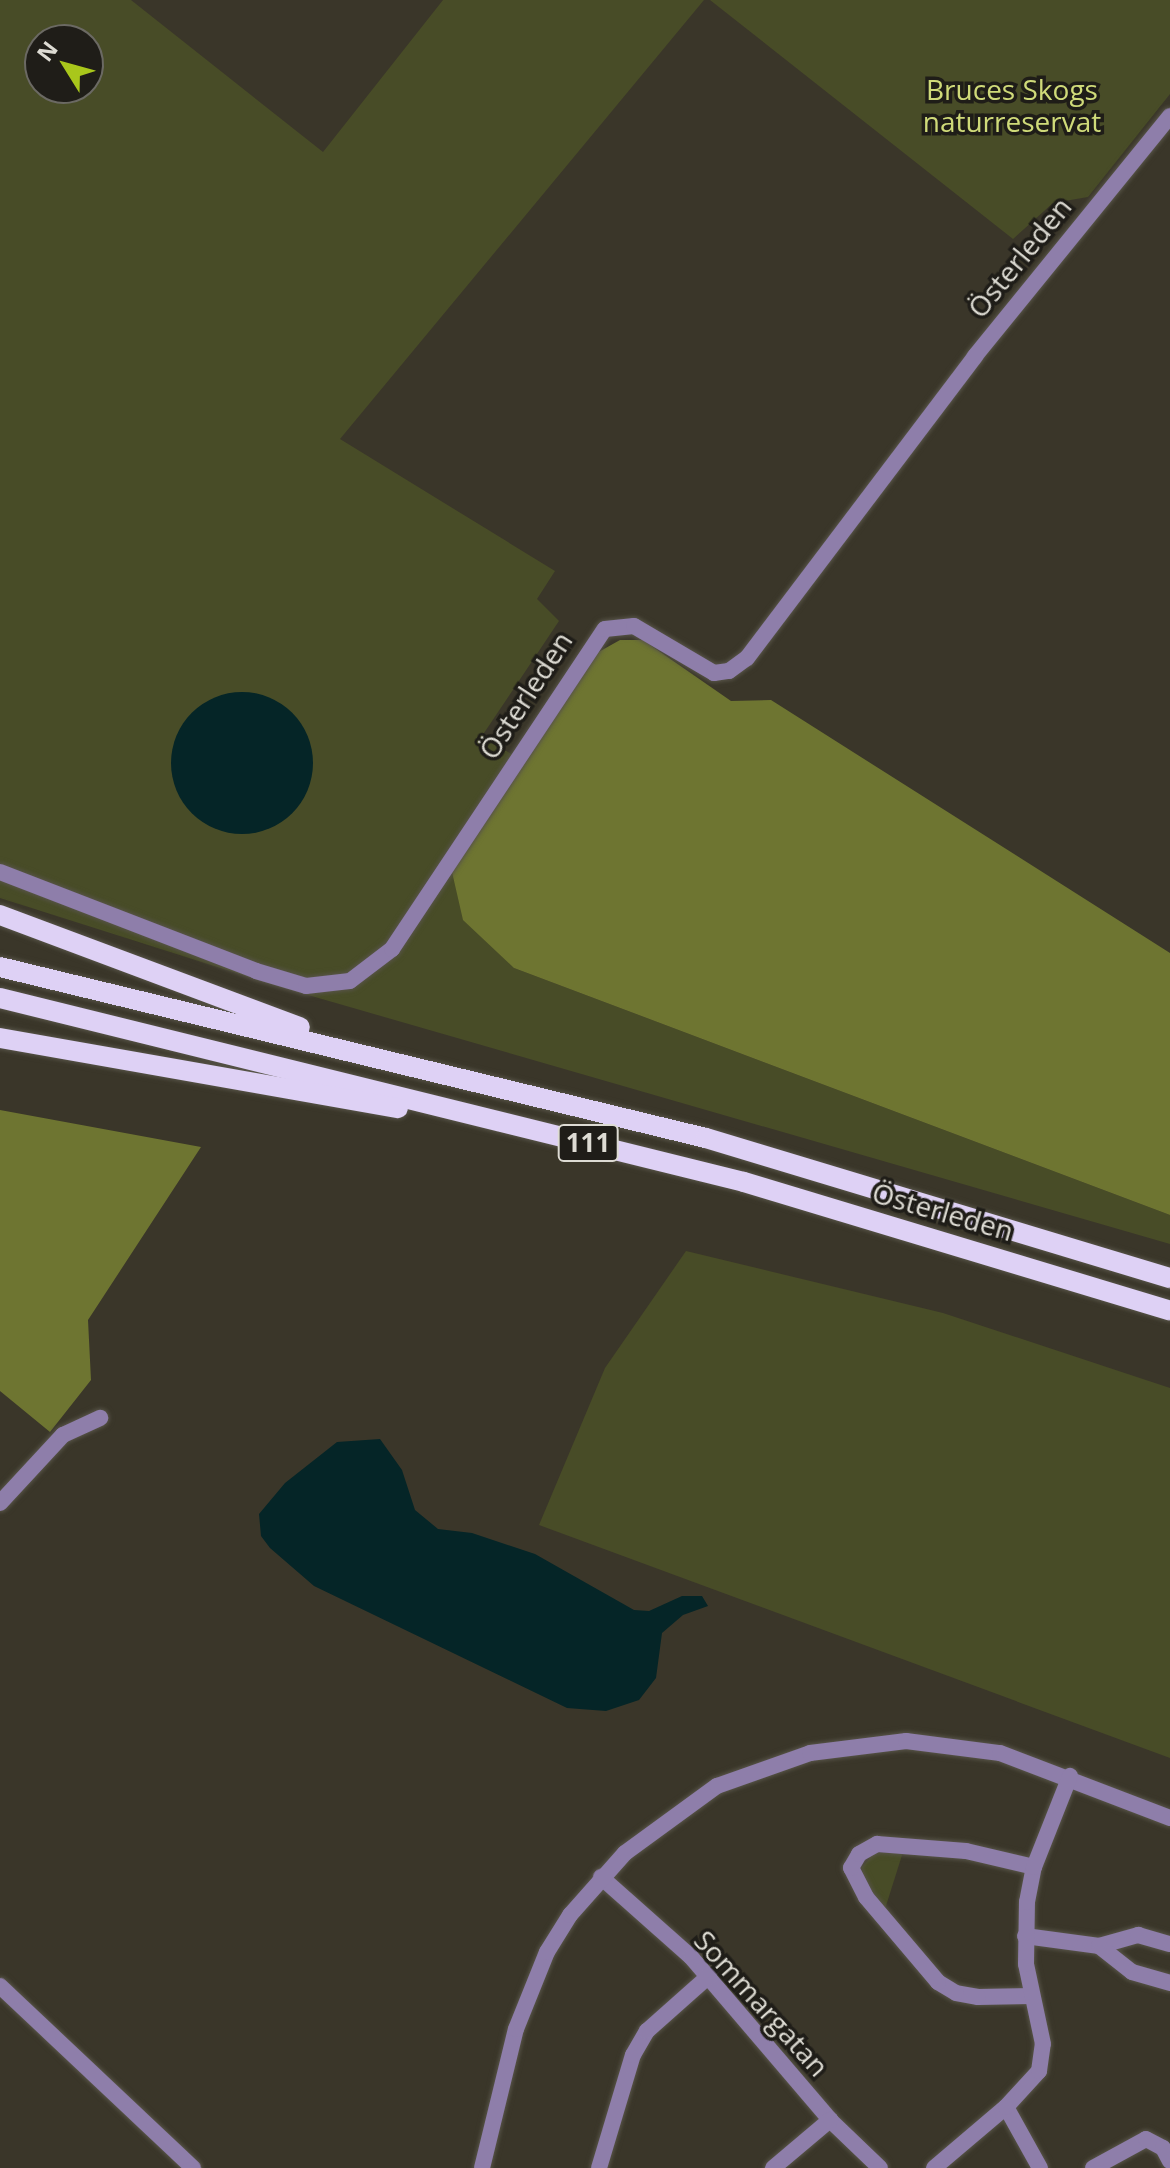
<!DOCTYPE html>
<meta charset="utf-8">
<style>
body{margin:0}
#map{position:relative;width:1170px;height:2168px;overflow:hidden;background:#3a3629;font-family:"Open Sans",sans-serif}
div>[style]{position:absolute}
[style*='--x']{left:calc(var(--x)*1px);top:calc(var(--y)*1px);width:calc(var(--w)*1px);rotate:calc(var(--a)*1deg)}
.green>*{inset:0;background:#484c27}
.forest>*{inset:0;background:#6e7531}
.water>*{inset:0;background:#052527}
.round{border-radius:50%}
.roads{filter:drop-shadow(0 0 2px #575448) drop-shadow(0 0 2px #575448)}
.minor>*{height:16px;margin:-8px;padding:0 8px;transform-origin:8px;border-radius:8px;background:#8e7eaa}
.primary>*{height:20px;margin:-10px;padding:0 10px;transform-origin:10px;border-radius:10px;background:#ded1f5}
span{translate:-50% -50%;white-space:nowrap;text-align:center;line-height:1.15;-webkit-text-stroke:7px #1f1d18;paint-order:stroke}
.shield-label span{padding:2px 6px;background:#1f1d18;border:2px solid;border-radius:6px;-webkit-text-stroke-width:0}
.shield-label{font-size:26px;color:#dddbd3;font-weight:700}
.park-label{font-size:28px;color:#cfda79}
.street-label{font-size:28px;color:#dddbd3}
.north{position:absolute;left:24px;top:24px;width:80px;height:80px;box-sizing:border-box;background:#1f1d18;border:2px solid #6b6963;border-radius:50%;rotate:307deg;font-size:22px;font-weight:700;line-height:32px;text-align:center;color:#dddbd3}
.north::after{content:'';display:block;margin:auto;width:28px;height:36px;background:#a9c71b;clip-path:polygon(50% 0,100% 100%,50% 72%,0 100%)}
</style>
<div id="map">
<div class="green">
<div style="clip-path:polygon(evenodd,0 0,131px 0,323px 152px,443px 0,704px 0,340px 439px,555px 571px,537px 599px,559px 621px,482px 736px,524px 762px,514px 968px,1170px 1215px,1170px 1244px,277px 986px,0 898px,0 0,40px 40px,88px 40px,88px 88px,40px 88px,40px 40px)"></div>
<div style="clip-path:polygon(710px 0,1170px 0,1170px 94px,1088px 197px,1053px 203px,1013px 239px)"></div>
<div style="clip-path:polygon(686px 1251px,943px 1313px,1170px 1388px,1170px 1758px,539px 1525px,605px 1368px)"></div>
<div style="clip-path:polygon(903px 1852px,885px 1909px,864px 1885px,862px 1867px,874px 1853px)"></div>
</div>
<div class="forest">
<div style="clip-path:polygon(620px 640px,643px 640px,731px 701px,771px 700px,1170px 953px,1170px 1215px,514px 968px,463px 920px,452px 872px,595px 654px)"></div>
<div style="clip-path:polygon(0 1110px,201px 1147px,88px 1320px,91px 1380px,50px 1432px,0 1391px)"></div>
</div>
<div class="water">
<div class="round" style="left:171px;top:692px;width:142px;height:142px"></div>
<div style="clip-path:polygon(380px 1439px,402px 1470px,415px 1510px,438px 1529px,472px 1533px,535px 1554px,634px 1610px,649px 1611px,682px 1596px,702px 1596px,708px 1606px,683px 1615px,662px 1633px,656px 1678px,639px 1700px,606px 1711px,567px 1708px,314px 1586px,270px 1548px,261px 1536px,259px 1514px,285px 1483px,337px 1442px)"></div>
</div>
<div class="roads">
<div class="minor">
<div style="--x:0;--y:872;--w:274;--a:21.1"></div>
<div style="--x:256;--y:971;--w:52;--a:16.7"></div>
<div style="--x:306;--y:986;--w:44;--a:-6.5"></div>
<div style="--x:350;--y:981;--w:53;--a:-37.3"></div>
<div style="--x:392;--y:949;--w:384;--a:-56.4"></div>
<div style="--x:605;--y:629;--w:29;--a:-6"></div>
<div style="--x:634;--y:626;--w:93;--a:30.4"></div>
<div style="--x:714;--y:673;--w:15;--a:-8"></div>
<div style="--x:729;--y:671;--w:22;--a:-36"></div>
<div style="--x:747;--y:658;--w:378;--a:-52.9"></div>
<div style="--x:975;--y:356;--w:309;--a:-50.9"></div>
<div style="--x:0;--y:1503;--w:93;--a:-47.2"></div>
<div style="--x:63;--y:1435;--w:41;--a:-24.7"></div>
<div style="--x:601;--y:1877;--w:120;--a:41.6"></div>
<div style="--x:691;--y:1957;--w:214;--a:49.5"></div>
<div style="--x:830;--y:2120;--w:69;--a:43.8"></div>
<div style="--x:1025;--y:1936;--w:75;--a:7.7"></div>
<div style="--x:1099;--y:1946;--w:41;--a:-15.8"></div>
<div style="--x:1138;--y:1935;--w:33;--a:16"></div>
<div style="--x:1099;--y:1946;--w:42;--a:38.2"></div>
<div style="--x:1132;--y:1972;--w:40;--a:16"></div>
<div style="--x:0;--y:1986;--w:265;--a:43.3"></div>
<div style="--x:1031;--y:1996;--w:53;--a:178.9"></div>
<div style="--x:978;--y:1997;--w:22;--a:-170"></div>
<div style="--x:956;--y:1993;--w:21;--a:-149"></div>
<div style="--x:938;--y:1982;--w:111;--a:-130.3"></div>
<div style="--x:866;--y:1897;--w:33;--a:-117"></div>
<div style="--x:851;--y:1868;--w:16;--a:-60"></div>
<div style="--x:859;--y:1854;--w:21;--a:-29"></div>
<div style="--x:877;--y:1844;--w:89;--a:4.5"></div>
<div style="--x:966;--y:1851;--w:70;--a:13.2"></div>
<div style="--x:1006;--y:2107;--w:70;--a:60.9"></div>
<div style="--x:482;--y:2168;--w:143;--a:-76.3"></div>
<div style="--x:516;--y:2029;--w:83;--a:-68.1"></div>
<div style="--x:547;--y:1952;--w:44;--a:-58.1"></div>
<div style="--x:570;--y:1915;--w:83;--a:-48.4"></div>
<div style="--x:625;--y:1853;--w:114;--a:-36.1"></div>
<div style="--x:717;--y:1786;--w:99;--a:-19.5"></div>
<div style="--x:810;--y:1753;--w:97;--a:-7.1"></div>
<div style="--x:906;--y:1741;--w:95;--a:7.3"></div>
<div style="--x:1000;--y:1753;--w:182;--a:20.9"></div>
<div style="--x:599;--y:2168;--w:118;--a:-73.3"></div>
<div style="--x:633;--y:2055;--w:28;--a:-60"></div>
<div style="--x:647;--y:2031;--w:83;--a:-41.6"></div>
<div style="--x:773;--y:2168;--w:75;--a:-40.1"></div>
<div style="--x:934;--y:2168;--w:94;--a:-40.3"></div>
<div style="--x:1006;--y:2107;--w:49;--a:-47.5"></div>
<div style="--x:1039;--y:2071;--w:27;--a:-82"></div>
<div style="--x:1043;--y:2044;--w:82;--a:-102"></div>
<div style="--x:1026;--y:1964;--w:62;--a:-89.1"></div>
<div style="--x:1027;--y:1902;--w:36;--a:-79"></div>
<div style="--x:1034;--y:1867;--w:98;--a:-68.4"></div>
<div style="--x:1093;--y:2168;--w:60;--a:-28.7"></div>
<div style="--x:1146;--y:2139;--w:19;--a:28"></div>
<div style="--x:1163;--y:2148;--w:15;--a:62"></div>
</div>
<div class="primary">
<div style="--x:0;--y:915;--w:320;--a:20.5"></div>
<div style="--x:0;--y:967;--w:726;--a:13.62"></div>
<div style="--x:706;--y:1138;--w:485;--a:16.8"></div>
<div style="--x:0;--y:998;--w:766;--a:13.89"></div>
<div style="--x:744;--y:1182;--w:445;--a:16.8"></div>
<div style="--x:0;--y:1038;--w:404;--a:10"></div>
</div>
</div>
<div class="shield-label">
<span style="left:588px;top:1143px">111</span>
</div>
<div class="park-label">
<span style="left:1012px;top:105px">Bruces Skogs<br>naturreservat</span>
</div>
<div class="street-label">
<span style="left:1019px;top:257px;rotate:-51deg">Österleden</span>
<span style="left:525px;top:695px;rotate:-57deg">Österleden</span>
<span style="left:943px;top:1211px;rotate:16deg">Österleden</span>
<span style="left:762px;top:2003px;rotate:48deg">Sommargatan</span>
</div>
<div class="north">N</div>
</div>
